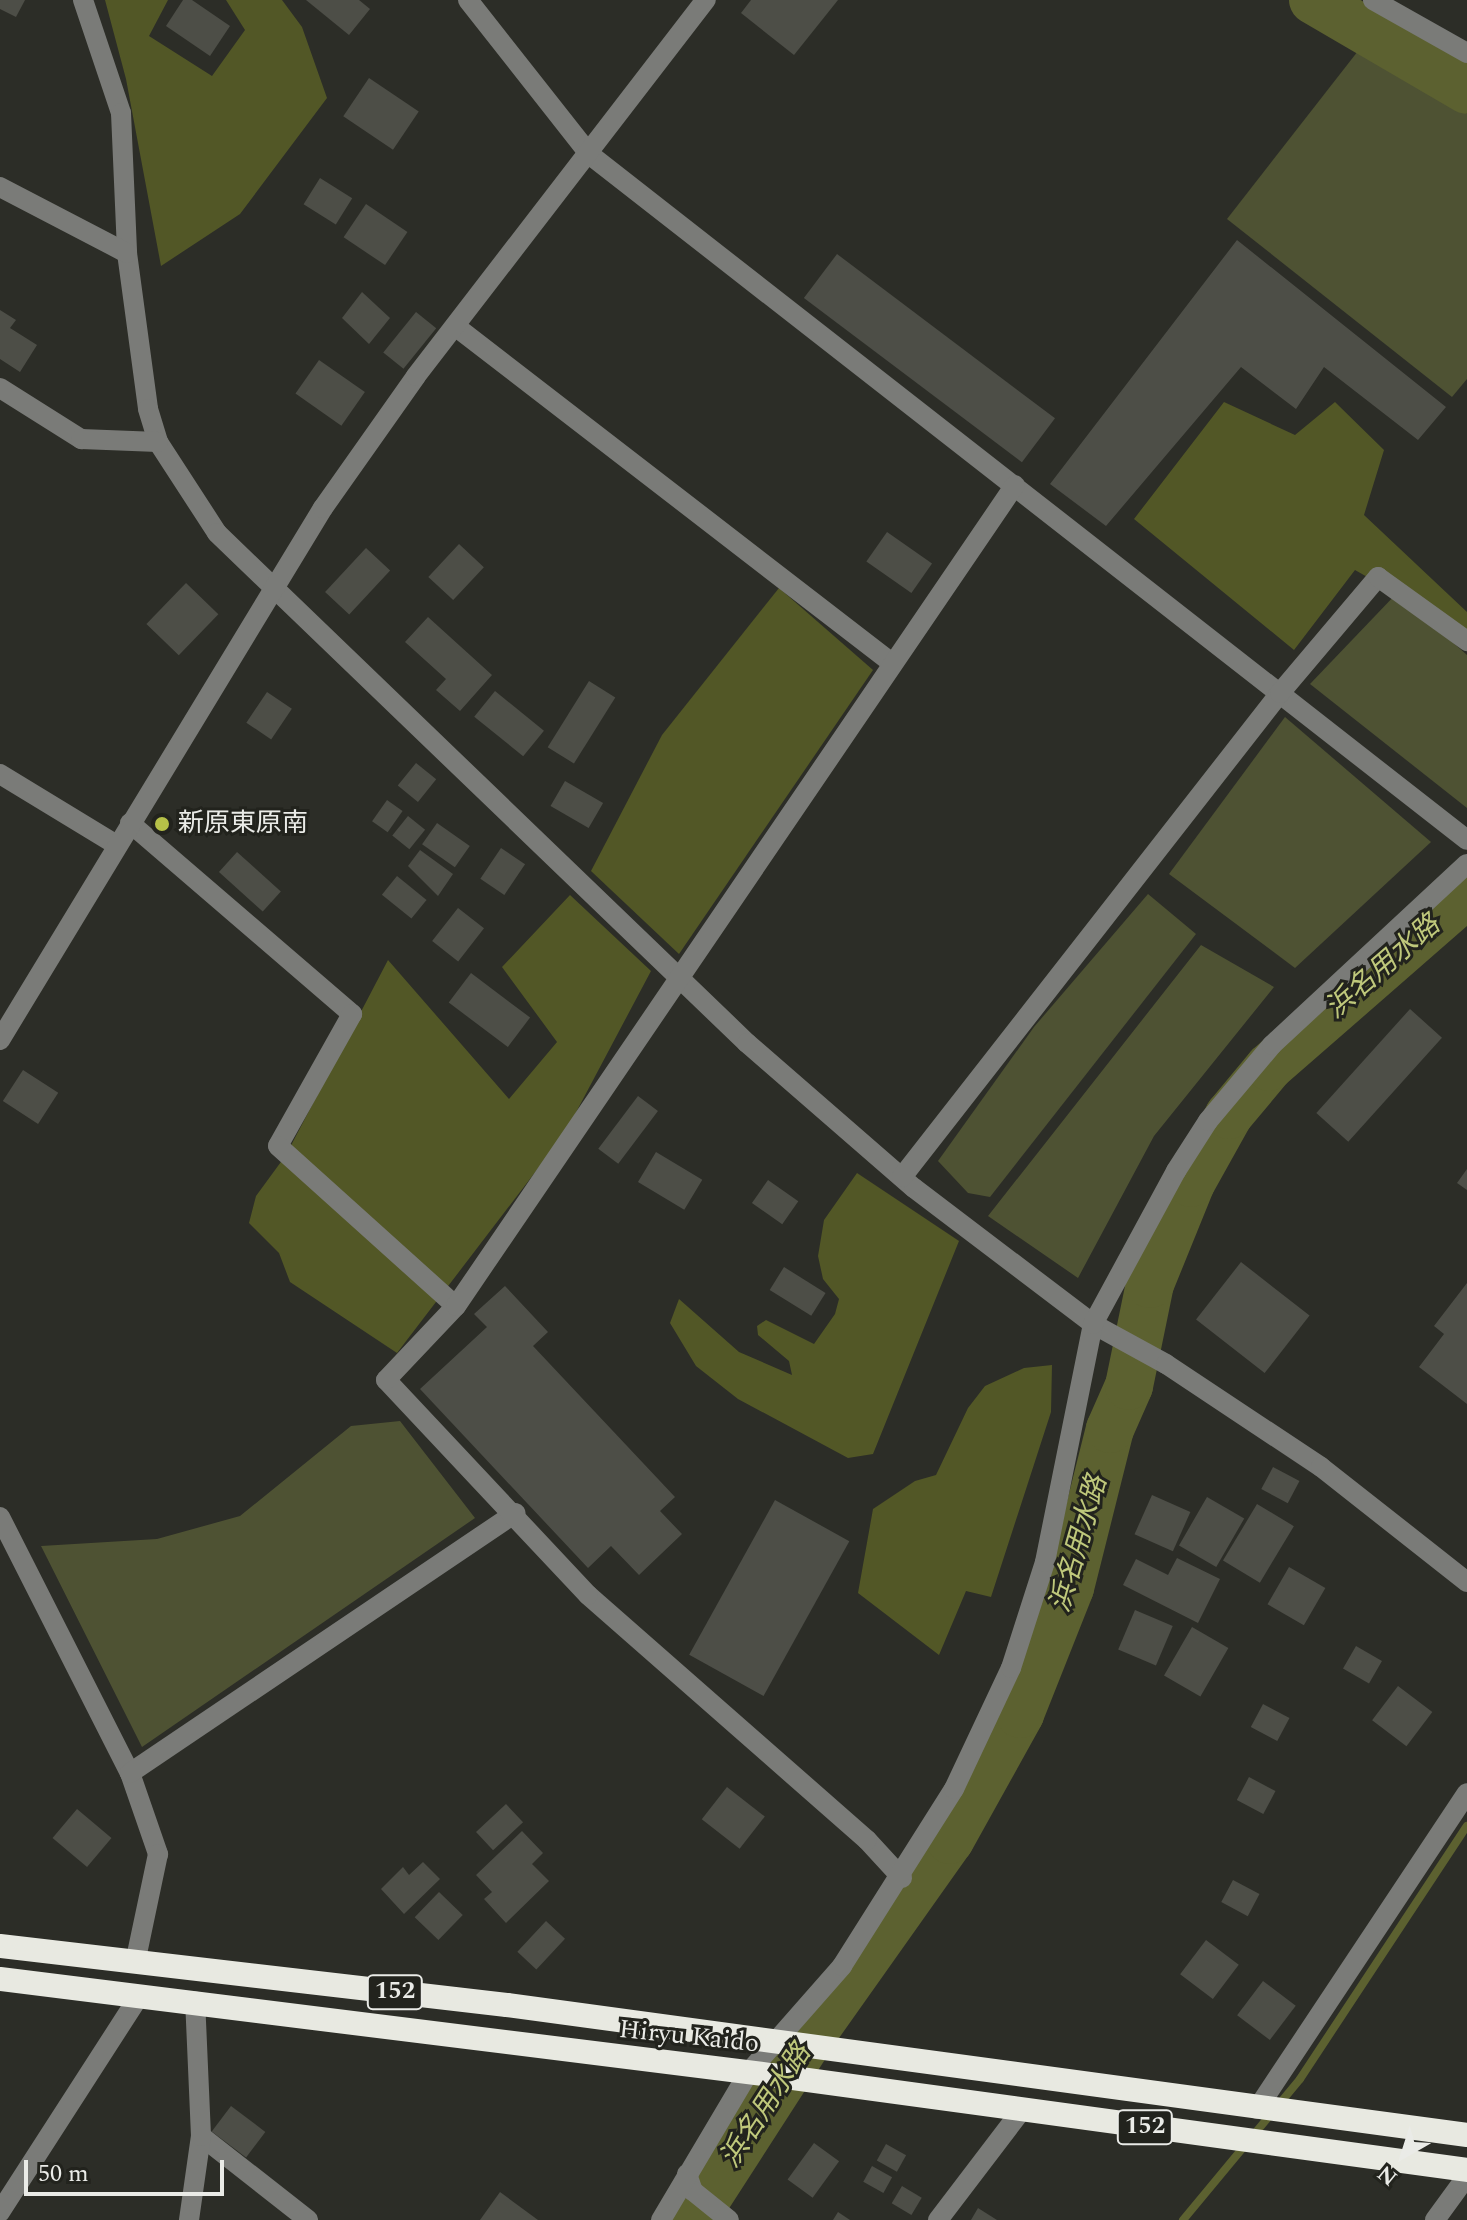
<!DOCTYPE html>
<meta charset="utf-8">
<style>
body{margin:0}
#map{position:relative;width:1467px;height:2220px;overflow:hidden;background:#2c2d27;font-family:Spectral,"Noto Sans JP",serif}
div>[style]{position:absolute}
[style*='--x']{left:calc(var(--x)*1px);top:calc(var(--y)*1px);width:calc(var(--w)*1px);rotate:calc(var(--a)*1deg)}
.green>*{inset:0;background:#4e5233}
.forest>*{inset:0;background:#525726}
.stream>*{height:8px;margin:-4px;padding:0 4px;transform-origin:4px;border-radius:4px;background:#5c6130}
.river>*{height:48px;margin:-24px;padding:0 24px;transform-origin:24px;border-radius:24px;background:#5c6130}
.building>*{inset:0;background:#4d4e47;transform-origin:0 0}
.minor>*{height:20px;margin:-10px;padding:0 10px;transform-origin:10px;border-radius:10px;background:#7a7b78}
.highway>*{height:24px;margin:-12px;padding:0 12px;transform-origin:12px;border-radius:12px;background:#e8e9e1}
.dots>*{width:22px;height:22px;translate:-50% -50%;box-sizing:border-box;border:4px solid #22231d;border-radius:50%}
span{translate:-50% -50%;white-space:nowrap;text-align:center;line-height:1.15;-webkit-text-stroke:6px #22231d;paint-order:stroke}
.shield-label span{padding:2px 6px;background:#22231d;border:2px solid;border-radius:6px;-webkit-text-stroke-width:0}
.shield-label{font-size:24px;color:#eaebe7;font-weight:700}
.poi-label{font-size:26px;color:#eaebe7}
.left{translate:0 -50%;text-align:left}
.street-label{font-size:26px;color:#eaebe7}
.water-label{font-size:28px;color:#bfc87b;font-style:italic}
.north{position:absolute;left:1363px;top:2116px;width:80px;height:80px;-webkit-text-stroke:6px #22231d;paint-order:stroke;rotate:219deg;font-size:22px;font-weight:700;line-height:32px;text-align:center;color:#eaebe7}
.north::after{content:'';display:block;margin:auto;width:28px;height:36px;background:#eaebe7;clip-path:polygon(50% 0,100% 100%,50% 72%,0 100%)}
.scale{position:absolute;left:24px;top:2160px;width:200px;height:36px;box-sizing:border-box;border:4px solid #eaebe7;border-top:0;padding-left:10px;font-size:24px;line-height:28px;white-space:nowrap;color:#eaebe7;-webkit-text-stroke:6px #22231d;paint-order:stroke}
</style>
<div id="map">
<div class="green">
<div style="clip-path:polygon(1358px 51px,1467px 114px,1467px 379px,1452px 397px,1227px 219px)"></div>
<div style="clip-path:polygon(1397px 593px,1467px 655px,1467px 808px,1310px 684px)"></div>
<div style="clip-path:polygon(1285px 717px,1431px 842px,1295px 968px,1169px 874px)"></div>
<div style="clip-path:polygon(1148px 894px,1196px 934px,990px 1197px,968px 1193px,938px 1161px,1034px 1027px)"></div>
<div style="clip-path:polygon(1201px 945px,1274px 987px,1154px 1136px,1078px 1278px,988px 1216px)"></div>
<div style="clip-path:polygon(400px 1421px,475px 1518px,142px 1747px,41px 1546px,157px 1539px,240px 1516px,351px 1426px)"></div>
</div>
<div class="forest">
<div style="clip-path:polygon(105px 0,168px 0,149px 36px,212px 76px,245px 30px,226px 0,282px 0,302px 27px,327px 98px,240px 214px,161px 266px,126px 79px)"></div>
<div style="clip-path:polygon(1224px 402px,1295px 435px,1335px 402px,1384px 450px,1364px 515px,1467px 612px,1467px 634px,1355px 570px,1294px 650px,1134px 519px)"></div>
<div style="clip-path:polygon(779px 588px,873px 670px,679px 954px,591px 871px,662px 735px)"></div>
<div style="clip-path:polygon(570px 895px,651px 971px,565px 1133px,397px 1353px,290px 1282px,279px 1253px,249px 1223px,256px 1196px,286px 1155px,388px 960px,509px 1099px,557px 1042px,502px 967px)"></div>
<div style="clip-path:polygon(857px 1173px,959px 1241px,873px 1454px,848px 1458px,738px 1399px,696px 1366px,670px 1323px,679px 1299px,739px 1352px,792px 1375px,789px 1361px,758px 1335px,757px 1326px,766px 1320px,814px 1344px,835px 1314px,839px 1299px,823px 1279px,818px 1256px,824px 1220px)"></div>
<div style="clip-path:polygon(1052px 1365px,1051px 1412px,991px 1597px,966px 1591px,939px 1655px,858px 1593px,873px 1509px,915px 1481px,936px 1475px,968px 1408px,985px 1386px,1024px 1368px)"></div>
</div>
<div class="stream">
<div style="--x:1183;--y:2220;--w:183;--a:-50.3"></div>
<div style="--x:1300;--y:2079;--w:303;--a:-56.6"></div>
</div>
<div class="river">
<div style="--x:1313;--y:0;--w:178;--a:30.3"></div>
<div style="--x:693;--y:2220;--w:227;--a:-57.2"></div>
<div style="--x:816;--y:2029;--w:232;--a:-54.7"></div>
<div style="--x:950;--y:1840;--w:144;--a:-60.9"></div>
<div style="--x:1020;--y:1714;--w:136;--a:-68.4"></div>
<div style="--x:1070;--y:1588;--w:164;--a:-75.9"></div>
<div style="--x:1110;--y:1429;--w:47;--a:-66.2"></div>
<div style="--x:1129;--y:1386;--w:104;--a:-78.4"></div>
<div style="--x:1150;--y:1284;--w:109;--a:-67.9"></div>
<div style="--x:1191;--y:1183;--w:78;--a:-60.8"></div>
<div style="--x:1229;--y:1115;--w:62;--a:-50.2"></div>
<div style="--x:1269;--y:1067;--w:263;--a:-41.1"></div>
</div>
<div class="building">
<div style="clip-path:polygon(0 0,25px 0,16px 17px,0 9px)"></div>
<div style="clip-path:polygon(183px 0,192px 0,230px 26px,210px 56px,166px 26px)"></div>
<div style="clip-path:polygon(306px 0,359px 0,370px 9px,349px 35px)"></div>
<div style="clip-path:polygon(751px 0,838px 0,794px 55px,741px 13px)"></div>
<div style="left:369px;top:78px;width:60px;height:46px;rotate:34deg"></div>
<div style="left:320px;top:178px;width:38px;height:31px;rotate:32deg"></div>
<div style="left:366px;top:204px;width:50px;height:40px;rotate:34deg"></div>
<div style="clip-path:polygon(1237px 240px,1446px 407px,1418px 440px,1324px 367px,1296px 409px,1241px 367px,1106px 526px,1050px 484px)"></div>
<div style="left:837px;top:254px;width:273px;height:55px;rotate:37deg"></div>
<div style="clip-path:polygon(362px 292px,390px 318px,369px 344px,342px 318px)"></div>
<div style="clip-path:polygon(0 310px,16px 320px,10px 328px,37px 345px,20px 372px,0 359px)"></div>
<div style="left:416px;top:312px;width:26px;height:52px;rotate:39deg"></div>
<div style="left:319px;top:360px;width:56px;height:41px;rotate:35deg"></div>
<div style="left:887px;top:532px;width:55px;height:36px;rotate:35deg"></div>
<div style="left:459px;top:544px;width:34px;height:45px;rotate:43deg"></div>
<div style="left:366px;top:548px;width:33px;height:60px;rotate:43deg"></div>
<div style="left:186px;top:583px;width:45px;height:57px;rotate:44deg"></div>
<div style="clip-path:polygon(428px 617px,492px 675px,460px 711px,436px 690px,446px 679px,405px 642px)"></div>
<div style="left:589px;top:681px;width:31px;height:78px;rotate:32deg"></div>
<div style="left:495px;top:691px;width:63px;height:33px;rotate:39deg"></div>
<div style="left:267px;top:692px;width:30px;height:37px;rotate:34deg"></div>
<div style="left:416px;top:763px;width:26px;height:29px;rotate:39deg"></div>
<div style="left:565px;top:781px;width:44px;height:29px;rotate:30deg"></div>
<div style="left:387px;top:800px;width:19px;height:26px;rotate:35deg"></div>
<div style="left:408px;top:816px;width:22px;height:25px;rotate:39deg"></div>
<div style="left:437px;top:823px;width:40px;height:26px;rotate:35deg"></div>
<div style="left:501px;top:848px;width:29px;height:37px;rotate:34deg"></div>
<div style="clip-path:polygon(420px 850px,453px 874px,438px 896px,408px 866px)"></div>
<div style="left:237px;top:852px;width:59px;height:27px;rotate:42deg"></div>
<div style="left:397px;top:876px;width:38px;height:24px;rotate:39deg"></div>
<div style="left:458px;top:908px;width:33px;height:42px;rotate:38deg"></div>
<div style="left:471px;top:973px;width:74px;height:37px;rotate:37deg"></div>
<div style="left:1410px;top:1009px;width:43px;height:140px;rotate:42deg"></div>
<div style="left:23px;top:1070px;width:42px;height:37px;rotate:33deg"></div>
<div style="left:638px;top:1096px;width:25px;height:66px;rotate:37deg"></div>
<div style="left:656px;top:1152px;width:54px;height:35px;rotate:31deg"></div>
<div style="clip-path:polygon(1467px 1169px,1467px 1190px,1457px 1183px)"></div>
<div style="left:768px;top:1180px;width:37px;height:28px;rotate:35deg"></div>
<div style="left:1241px;top:1262px;width:87px;height:73px;rotate:38deg"></div>
<div style="left:784px;top:1267px;width:49px;height:27px;rotate:32deg"></div>
<div style="clip-path:polygon(1467px 1283px,1467px 1404px,1419px 1367px,1444px 1334px,1434px 1326px)"></div>
<div style="clip-path:polygon(505px 1286px,548px 1332px,533px 1346px,675px 1497px,660px 1511px,682px 1534px,639px 1575px,611px 1546px,588px 1568px,420px 1389px,487px 1327px,474px 1314px)"></div>
<div style="left:1273px;top:1467px;width:30px;height:25px;rotate:28deg"></div>
<div style="left:1152px;top:1495px;width:42px;height:43px;rotate:24deg"></div>
<div style="left:1207px;top:1497px;width:43px;height:56px;rotate:30deg"></div>
<div style="left:775px;top:1500px;width:85px;height:177px;rotate:29deg"></div>
<div style="left:1257px;top:1504px;width:43px;height:66px;rotate:31deg"></div>
<div style="clip-path:polygon(1177px 1558px,1220px 1579px,1198px 1623px,1123px 1585px,1136px 1559px,1168px 1575px)"></div>
<div style="left:1289px;top:1567px;width:42px;height:43px;rotate:30deg"></div>
<div style="left:1135px;top:1610px;width:41px;height:43px;rotate:23deg"></div>
<div style="left:1192px;top:1627px;width:42px;height:56px;rotate:30deg"></div>
<div style="left:1356px;top:1646px;width:30px;height:26px;rotate:30deg"></div>
<div style="left:1398px;top:1686px;width:43px;height:43px;rotate:37deg"></div>
<div style="left:1263px;top:1704px;width:30px;height:26px;rotate:28deg"></div>
<div style="left:1249px;top:1777px;width:30px;height:26px;rotate:28deg"></div>
<div style="left:727px;top:1787px;width:48px;height:41px;rotate:38deg"></div>
<div style="left:506px;top:1804px;width:25px;height:41px;rotate:47deg"></div>
<div style="left:77px;top:1809px;width:45px;height:38px;rotate:40deg"></div>
<div style="clip-path:polygon(522px 1831px,543px 1853px,532px 1864px,549px 1881px,506px 1923px,484px 1899px,492px 1892px,476px 1875px)"></div>
<div style="clip-path:polygon(423px 1862px,440px 1879px,404px 1914px,381px 1889px,403px 1867px,409px 1875px)"></div>
<div style="left:1233px;top:1880px;width:30px;height:25px;rotate:28deg"></div>
<div style="left:439px;top:1892px;width:33px;height:35px;rotate:44deg"></div>
<div style="left:546px;top:1921px;width:26px;height:42px;rotate:43deg"></div>
<div style="left:1206px;top:1940px;width:41px;height:43px;rotate:37deg"></div>
<div style="left:1263px;top:1981px;width:41px;height:43px;rotate:37deg"></div>
<div style="left:231px;top:2106px;width:43px;height:32px;rotate:37deg"></div>
<div style="left:814px;top:2143px;width:31px;height:45px;rotate:36deg"></div>
<div style="left:886px;top:2144px;width:23px;height:19px;rotate:29deg"></div>
<div style="left:872px;top:2166px;width:23px;height:18px;rotate:29deg"></div>
<div style="left:902px;top:2186px;width:23px;height:20px;rotate:31deg"></div>
<div style="clip-path:polygon(500px 2192px,538px 2220px,480px 2220px)"></div>
<div style="clip-path:polygon(978px 2208px,997px 2220px,971px 2220px)"></div>
<div style="clip-path:polygon(838px 2212px,850px 2220px,833px 2220px)"></div>
</div>
<div class="minor">
<div style="--x:83;--y:0;--w:119;--a:71.4"></div>
<div style="--x:121;--y:113;--w:140;--a:87.5"></div>
<div style="--x:127;--y:253;--w:157;--a:82.3"></div>
<div style="--x:148;--y:409;--w:34;--a:73"></div>
<div style="--x:158;--y:442;--w:108;--a:57"></div>
<div style="--x:217;--y:533;--w:736;--a:43.9"></div>
<div style="--x:747;--y:1043;--w:221;--a:41"></div>
<div style="--x:914;--y:1188;--w:225;--a:37.2"></div>
<div style="--x:1093;--y:1324;--w:83;--a:28.7"></div>
<div style="--x:1166;--y:1364;--w:186;--a:33.6"></div>
<div style="--x:1321;--y:1467;--w:186;--a:38.2"></div>
<div style="--x:468;--y:0;--w:196;--a:51.8"></div>
<div style="--x:589;--y:154;--w:1114;--a:38"></div>
<div style="--x:1373;--y:0;--w:108;--a:29.4"></div>
<div style="--x:0;--y:187;--w:143;--a:27.5"></div>
<div style="--x:455;--y:326;--w:552;--a:37.64"></div>
<div style="--x:0;--y:388;--w:96;--a:32.2"></div>
<div style="--x:81;--y:439;--w:77;--a:2.2"></div>
<div style="--x:0;--y:774;--w:137;--a:31.3"></div>
<div style="--x:130;--y:823;--w:293;--a:40.7"></div>
<div style="--x:352;--y:1014;--w:151;--a:119.3"></div>
<div style="--x:278;--y:1146;--w:239;--a:42"></div>
<div style="--x:0;--y:1040;--w:622;--a:-58.74"></div>
<div style="--x:323;--y:508;--w:161;--a:-54.8"></div>
<div style="--x:416;--y:376;--w:475;--a:-52.4"></div>
<div style="--x:902;--y:1177;--w:614;--a:-52.01"></div>
<div style="--x:1280;--y:693;--w:152;--a:-49.8"></div>
<div style="--x:1378;--y:577;--w:110;--a:35.7"></div>
<div style="--x:0;--y:1517;--w:287;--a:63.1"></div>
<div style="--x:130;--y:1773;--w:86;--a:70.9"></div>
<div style="--x:158;--y:1854;--w:111;--a:101.9"></div>
<div style="--x:130;--y:1773;--w:465;--a:-34"></div>
<div style="--x:902;--y:1878;--w:52;--a:-132.6"></div>
<div style="--x:867;--y:1840;--w:371;--a:-138.7"></div>
<div style="--x:588;--y:1595;--w:295;--a:-133.2"></div>
<div style="--x:386;--y:1380;--w:102;--a:-46.6"></div>
<div style="--x:456;--y:1306;--w:993;--a:-55.75"></div>
<div style="--x:1257;--y:2109;--w:379;--a:-56.4"></div>
<div style="--x:201;--y:2136;--w:136;--a:38.1"></div>
<div style="--x:687;--y:2174;--w:18;--a:71"></div>
<div style="--x:693;--y:2191;--w:46;--a:38.9"></div>
<div style="--x:0;--y:2212;--w:257;--a:-57.2"></div>
<div style="--x:189;--y:2220;--w:85;--a:-81.9"></div>
<div style="--x:201;--y:2136;--w:135;--a:-92.5"></div>
<div style="--x:661;--y:2220;--w:172;--a:-59.3"></div>
<div style="--x:749;--y:2072;--w:141;--a:-48.7"></div>
<div style="--x:842;--y:1966;--w:209;--a:-57.7"></div>
<div style="--x:954;--y:1789;--w:134;--a:-64.8"></div>
<div style="--x:1011;--y:1668;--w:111;--a:-72.2"></div>
<div style="--x:1045;--y:1562;--w:243;--a:-78.6"></div>
<div style="--x:1093;--y:1324;--w:174;--a:-61.5"></div>
<div style="--x:1176;--y:1171;--w:59;--a:-57.4"></div>
<div style="--x:1208;--y:1121;--w:99;--a:-49.9"></div>
<div style="--x:1272;--y:1045;--w:266;--a:-42.9"></div>
<div style="--x:938;--y:2220;--w:137;--a:-52.7"></div>
<div style="--x:1435;--y:2220;--w:54;--a:-54"></div>
</div>
<div class="highway">
<div style="--x:0;--y:1946;--w:510;--a:6.64"></div>
<div style="--x:507;--y:2005;--w:969;--a:7.71"></div>
<div style="--x:0;--y:1979;--w:777;--a:7.1"></div>
<div style="--x:771;--y:2075;--w:702;--a:7.77"></div>
</div>
<div class="dots">
<div style="left:162px;top:824px;background:#b6c148"></div>
</div>
<div class="shield-label">
<span style="left:395px;top:1992px">152</span>
<span style="left:1145px;top:2127px">152</span>
</div>
<div class="poi-label">
<span class="left" style="left:178px;top:824px">新原東原南</span>
</div>
<div class="street-label">
<span style="left:689px;top:2037px;rotate:6deg">Hiryu Kaido</span>
</div>
<div class="water-label">
<span style="left:1383px;top:967px;rotate:-41deg">浜名用水路</span>
<span style="left:1079px;top:1544px;rotate:-74deg">浜名用水路</span>
<span style="left:766px;top:2106px;rotate:-57deg">浜名用水路</span>
</div>
<div class="north">N</div>
<div class="scale">50 m</div>
</div>
